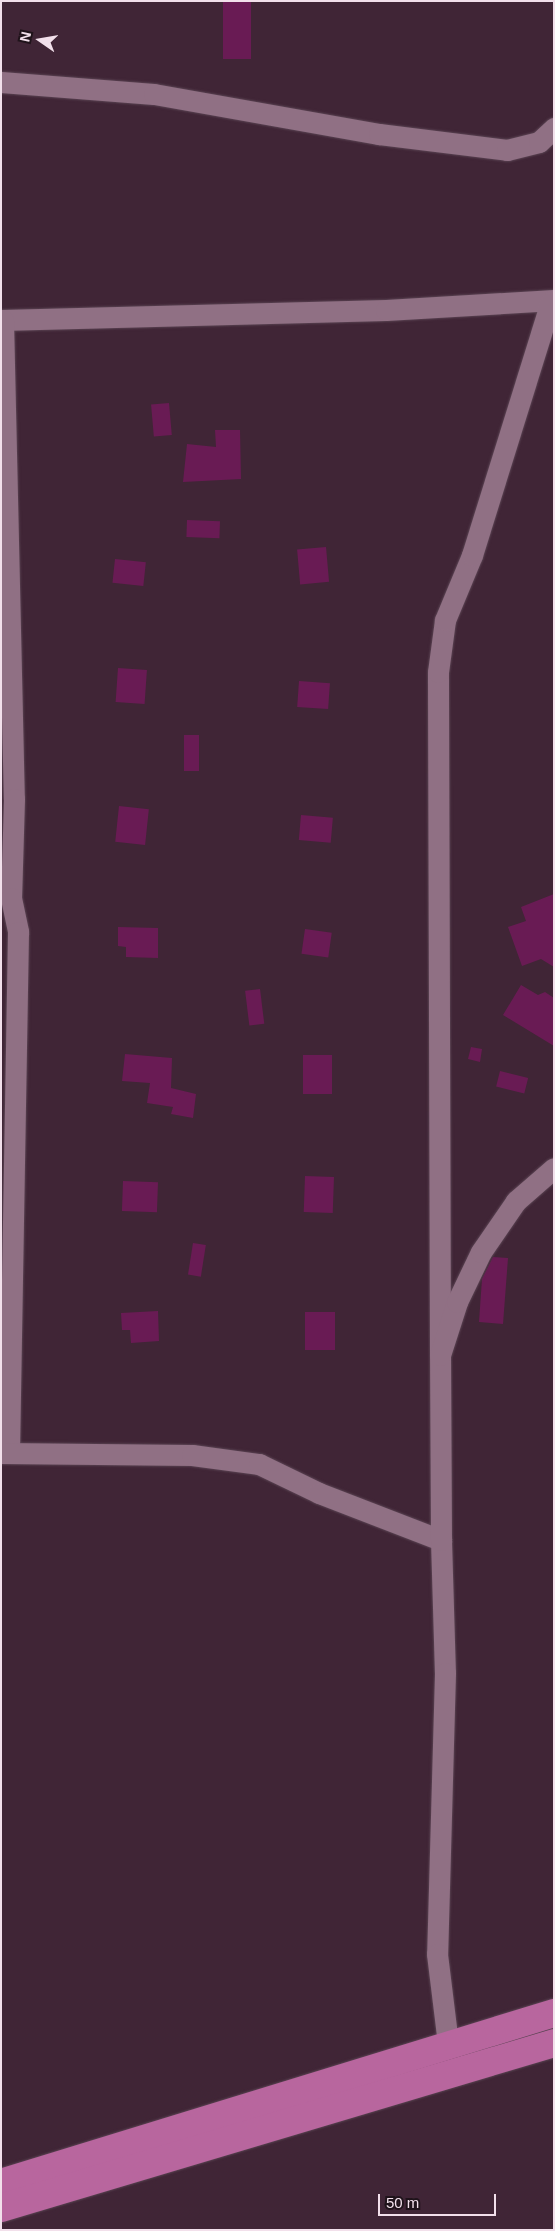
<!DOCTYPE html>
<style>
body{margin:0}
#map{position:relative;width:555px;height:2231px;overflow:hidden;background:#402536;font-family:Helvetica,sans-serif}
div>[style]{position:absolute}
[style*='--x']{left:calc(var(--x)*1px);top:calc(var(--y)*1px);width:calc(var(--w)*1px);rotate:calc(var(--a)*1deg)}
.building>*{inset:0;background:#691b54;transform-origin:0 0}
.roads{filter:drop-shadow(0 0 1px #5a4453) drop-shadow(0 0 1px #5a4453)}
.minor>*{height:21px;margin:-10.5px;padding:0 10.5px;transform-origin:10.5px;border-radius:10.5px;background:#907084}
.major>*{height:28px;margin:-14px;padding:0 14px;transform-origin:14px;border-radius:14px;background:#b8669e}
span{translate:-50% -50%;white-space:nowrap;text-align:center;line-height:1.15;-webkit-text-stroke:4px #1f131a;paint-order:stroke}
.frame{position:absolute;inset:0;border:2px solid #f2e0eb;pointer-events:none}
.north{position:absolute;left:15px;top:15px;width:50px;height:50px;-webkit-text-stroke:4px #1f131a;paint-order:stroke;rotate:283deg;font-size:14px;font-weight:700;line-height:20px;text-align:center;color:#f2e0eb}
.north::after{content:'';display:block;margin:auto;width:18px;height:22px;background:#f2e0eb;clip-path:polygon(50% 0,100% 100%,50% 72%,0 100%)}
.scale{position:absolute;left:378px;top:2194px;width:118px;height:22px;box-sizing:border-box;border:2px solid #f2e0eb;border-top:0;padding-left:6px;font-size:15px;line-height:18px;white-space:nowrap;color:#f2e0eb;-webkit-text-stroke:4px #1f131a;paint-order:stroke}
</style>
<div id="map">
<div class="building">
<div style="left:223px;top:1px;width:28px;height:58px"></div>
<div style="left:169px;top:403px;width:32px;height:18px;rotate:85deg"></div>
<div style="clip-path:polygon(215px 430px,240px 430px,241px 479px,183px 482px,187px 444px,216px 447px)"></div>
<div style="left:187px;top:520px;width:33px;height:17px;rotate:2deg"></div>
<div style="left:326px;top:547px;width:35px;height:29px;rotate:85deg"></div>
<div style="left:115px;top:559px;width:31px;height:24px;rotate:6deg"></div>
<div style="left:118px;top:668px;width:29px;height:34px;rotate:4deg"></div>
<div style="left:299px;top:681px;width:31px;height:26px;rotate:4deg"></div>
<div style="left:184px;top:735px;width:15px;height:36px"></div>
<div style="left:119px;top:806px;width:30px;height:36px;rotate:6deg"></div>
<div style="left:301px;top:815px;width:32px;height:25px;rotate:5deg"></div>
<div style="clip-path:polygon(554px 894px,554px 967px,541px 959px,522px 966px,508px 927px,526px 921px,521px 907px)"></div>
<div style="clip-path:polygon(118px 927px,158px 928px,158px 958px,126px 957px,126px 947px,118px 946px)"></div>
<div style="left:305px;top:929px;width:27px;height:25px;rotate:8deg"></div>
<div style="clip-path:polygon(521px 985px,538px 995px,545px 992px,554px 998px,554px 1046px,503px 1015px)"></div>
<div style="left:260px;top:989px;width:35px;height:15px;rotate:83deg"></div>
<div style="clip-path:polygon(471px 1047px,482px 1049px,480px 1062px,468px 1059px)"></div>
<div style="clip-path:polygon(125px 1054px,172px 1058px,171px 1088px,196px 1094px,193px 1118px,171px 1114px,173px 1107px,147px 1103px,150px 1083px,122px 1081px)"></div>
<div style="left:303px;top:1055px;width:29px;height:39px"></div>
<div style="left:500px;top:1071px;width:29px;height:16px;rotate:14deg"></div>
<div style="left:305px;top:1176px;width:29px;height:36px;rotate:2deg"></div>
<div style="left:123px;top:1181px;width:35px;height:30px;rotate:2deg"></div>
<div style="left:193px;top:1243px;width:13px;height:32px;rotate:9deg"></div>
<div style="clip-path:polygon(493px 1257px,508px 1258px,503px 1324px,479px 1322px,482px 1279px)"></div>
<div style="clip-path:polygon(158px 1311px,159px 1341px,131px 1343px,130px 1330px,122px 1330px,121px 1313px)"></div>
<div style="left:305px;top:1312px;width:30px;height:38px"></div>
</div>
<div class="roads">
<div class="minor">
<div style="--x:1;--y:82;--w:153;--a:4.5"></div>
<div style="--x:154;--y:94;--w:229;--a:10.1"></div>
<div style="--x:379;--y:134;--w:129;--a:7.1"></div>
<div style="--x:507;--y:150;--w:33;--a:-14"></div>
<div style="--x:539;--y:142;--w:21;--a:-43"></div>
<div style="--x:1;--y:320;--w:385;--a:-1.5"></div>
<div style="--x:386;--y:310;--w:168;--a:-3.4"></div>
<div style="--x:3;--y:320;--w:479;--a:88.7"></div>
<div style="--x:14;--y:799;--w:99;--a:91.7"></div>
<div style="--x:11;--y:898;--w:35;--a:78"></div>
<div style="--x:18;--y:932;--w:520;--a:90.99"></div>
<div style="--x:440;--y:1355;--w:683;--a:-90.17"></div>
<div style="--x:438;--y:672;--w:52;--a:-82.3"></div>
<div style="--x:445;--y:620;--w:70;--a:-67.4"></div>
<div style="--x:472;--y:555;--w:265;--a:-72.7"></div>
<div style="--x:1;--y:1453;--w:191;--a:0.6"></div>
<div style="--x:192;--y:1455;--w:68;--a:7.7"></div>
<div style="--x:259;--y:1464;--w:67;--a:25.8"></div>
<div style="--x:319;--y:1493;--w:131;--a:21.1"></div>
<div style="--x:441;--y:1540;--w:133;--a:88.3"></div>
<div style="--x:445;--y:1673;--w:281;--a:91.6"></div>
<div style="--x:437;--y:1954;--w:91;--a:83"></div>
<div style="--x:441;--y:1540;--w:185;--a:-90.3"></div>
<div style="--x:440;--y:1355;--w:56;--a:-72.2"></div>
<div style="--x:457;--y:1302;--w:55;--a:-64.4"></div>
<div style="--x:481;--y:1252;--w:62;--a:-55.5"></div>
<div style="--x:516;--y:1201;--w:50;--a:-41"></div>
</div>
<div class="major">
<div style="--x:1;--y:2183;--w:579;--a:-17.09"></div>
<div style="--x:1;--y:2208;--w:577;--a:-16.61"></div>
</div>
</div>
<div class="frame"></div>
<div class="north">N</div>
<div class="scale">50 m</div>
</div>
